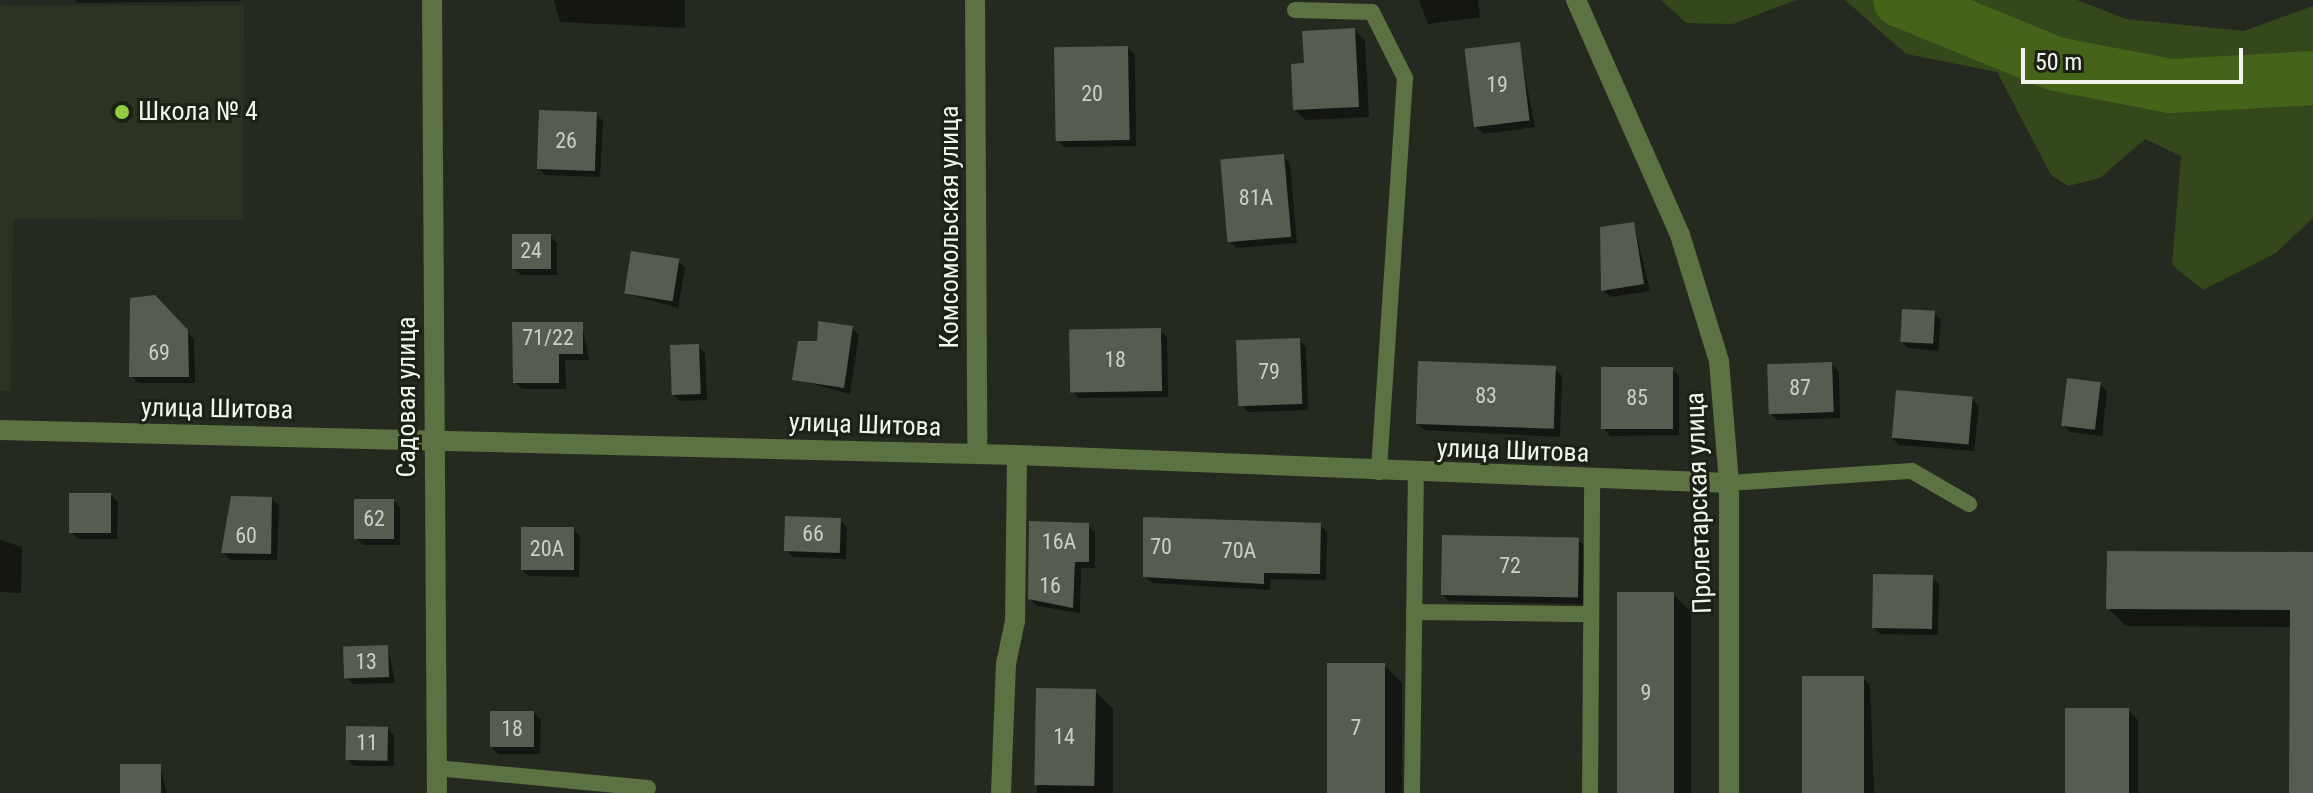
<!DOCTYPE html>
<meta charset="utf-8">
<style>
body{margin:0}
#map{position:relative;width:2313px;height:793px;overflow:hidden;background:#252a20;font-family:"Roboto Condensed",sans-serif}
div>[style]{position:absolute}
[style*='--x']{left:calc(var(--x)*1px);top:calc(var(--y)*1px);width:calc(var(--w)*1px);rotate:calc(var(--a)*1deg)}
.built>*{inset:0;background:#2b3323}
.green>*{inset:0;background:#34481b}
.shadow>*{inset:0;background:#0007}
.river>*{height:54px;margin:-27px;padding:0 27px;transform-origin:27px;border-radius:27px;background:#456419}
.building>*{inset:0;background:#565c50;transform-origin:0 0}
.service>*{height:16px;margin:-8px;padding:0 8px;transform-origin:8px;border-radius:8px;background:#5c7242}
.minor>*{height:20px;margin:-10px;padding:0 10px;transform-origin:10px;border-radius:10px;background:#5c7242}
.tertiary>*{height:20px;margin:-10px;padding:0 10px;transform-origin:10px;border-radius:10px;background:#5c7242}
.dots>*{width:22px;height:22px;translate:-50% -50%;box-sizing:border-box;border:4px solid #1c2116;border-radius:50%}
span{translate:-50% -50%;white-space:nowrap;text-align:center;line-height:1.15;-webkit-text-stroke:6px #1c2116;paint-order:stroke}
.number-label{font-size:22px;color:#cbcfc6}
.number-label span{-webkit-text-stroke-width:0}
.poi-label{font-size:26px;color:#f2f5ee}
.left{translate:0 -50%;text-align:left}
.street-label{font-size:26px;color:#f2f5ee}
.scale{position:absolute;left:2021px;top:48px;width:222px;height:36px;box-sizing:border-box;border:4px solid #f2f5ee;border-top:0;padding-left:10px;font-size:24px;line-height:28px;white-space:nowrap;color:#f2f5ee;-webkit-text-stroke:6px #1c2116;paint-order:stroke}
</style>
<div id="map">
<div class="built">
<div style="clip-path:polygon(0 5px,244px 6px,243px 220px,13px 219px,11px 391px,0 391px)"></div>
</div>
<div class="green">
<div style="clip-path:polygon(1661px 0,1796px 0,1733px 24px,1686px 23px)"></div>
<div style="clip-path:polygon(1845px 0,2077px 0,2126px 19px,2244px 31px,2313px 6px,2313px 218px,2276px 253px,2203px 290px,2172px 265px,2181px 156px,2145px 139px,2100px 178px,2068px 186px,2051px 175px,1997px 72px,1906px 54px)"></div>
</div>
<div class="shadow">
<div style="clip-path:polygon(75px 0,240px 0,240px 1px,78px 3px)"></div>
<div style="clip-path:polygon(554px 0,685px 0,685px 28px,560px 22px)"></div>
<div style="clip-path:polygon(1419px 0,1478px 0,1480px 17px,1428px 24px)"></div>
<div style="clip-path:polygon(1354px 30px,1365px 40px,1369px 117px,1306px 120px,1295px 110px,1306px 65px)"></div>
<div style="clip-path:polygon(1519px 45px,1535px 127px,1483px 134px,1476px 127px)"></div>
<div style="clip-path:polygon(1128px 48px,1135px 55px,1136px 146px,1064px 147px,1057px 140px)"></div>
<div style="clip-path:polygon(596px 114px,603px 121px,600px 177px,545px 175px,538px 168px)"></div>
<div style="clip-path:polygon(1283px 156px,1290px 164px,1297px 243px,1236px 248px,1229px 241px)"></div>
<div style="clip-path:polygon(1634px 224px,1650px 291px,1610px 297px,1603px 290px)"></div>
<div style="clip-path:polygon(550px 236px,557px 243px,557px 275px,521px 275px,514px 268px)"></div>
<div style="clip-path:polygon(678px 261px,685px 268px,678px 308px,625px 293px)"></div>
<div style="clip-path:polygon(154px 297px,194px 339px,195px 383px,138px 383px,131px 376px)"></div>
<div style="clip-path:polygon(1934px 313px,1941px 320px,1938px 351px,1908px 348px,1901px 341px)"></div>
<div style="clip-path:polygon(582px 324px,589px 360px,565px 360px,566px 389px,522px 389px,515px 382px)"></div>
<div style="clip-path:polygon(852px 328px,859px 335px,850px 394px,794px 379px)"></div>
<div style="clip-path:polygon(1160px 330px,1167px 337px,1168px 397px,1079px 398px,1072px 391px)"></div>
<div style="clip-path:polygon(1299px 340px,1306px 347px,1308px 410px,1248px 412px,1241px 405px)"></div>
<div style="clip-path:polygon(698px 346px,705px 353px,707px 400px,680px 401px,673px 394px)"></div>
<div style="clip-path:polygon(1832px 364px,1839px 372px,1840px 418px,1777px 420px,1770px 413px)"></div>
<div style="clip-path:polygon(1555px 369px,1562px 376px,1560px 437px,1424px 430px,1417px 423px)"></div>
<div style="clip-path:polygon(1672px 369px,1679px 376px,1679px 435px,1610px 436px,1603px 428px)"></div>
<div style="clip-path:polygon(2100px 384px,2107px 391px,2102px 436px,2070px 432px,2063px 425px)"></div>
<div style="clip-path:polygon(1972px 399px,1979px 406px,1974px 451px,1899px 445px,1892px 438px)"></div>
<div style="clip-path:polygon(111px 495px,118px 502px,117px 539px,78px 539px,71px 532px)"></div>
<div style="clip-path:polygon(272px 499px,279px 506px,277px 560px,230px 560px,223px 553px)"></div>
<div style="clip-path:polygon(394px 501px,400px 508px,400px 545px,363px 545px,356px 538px)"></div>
<div style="clip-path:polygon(840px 520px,847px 527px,846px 559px,793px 557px,786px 550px)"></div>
<div style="clip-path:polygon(1088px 525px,1095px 532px,1095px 568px,1081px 568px,1080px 613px,1037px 606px,1030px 598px)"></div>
<div style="clip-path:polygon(1320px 525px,1327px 532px,1326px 580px,1270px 579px,1270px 590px,1152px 583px,1145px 576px)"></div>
<div style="clip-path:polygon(573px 529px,580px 536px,579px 577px,528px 576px,521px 569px)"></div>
<div style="clip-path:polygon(0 540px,22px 547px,21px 593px,0 592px)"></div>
<div style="clip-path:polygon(1578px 540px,1585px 547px,1583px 604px,1449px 601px,1442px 594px)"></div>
<div style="clip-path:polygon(2313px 554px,2313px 793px,2291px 793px,2292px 627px,2126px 626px,2108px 608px)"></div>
<div style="clip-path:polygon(1932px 577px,1939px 584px,1938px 635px,1880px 634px,1873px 627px)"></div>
<div style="clip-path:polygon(1673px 594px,1691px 612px,1691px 793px,1619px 793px)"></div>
<div style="clip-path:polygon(388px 647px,395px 683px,353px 684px,346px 677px)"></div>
<div style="clip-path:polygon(1384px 665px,1402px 683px,1402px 793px,1329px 793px)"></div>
<div style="clip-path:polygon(1863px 678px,1870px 685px,1874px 793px,1806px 793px)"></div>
<div style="clip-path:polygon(1038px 690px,1095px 691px,1113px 709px,1113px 793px,1037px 793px)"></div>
<div style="clip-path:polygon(2128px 710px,2138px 720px,2138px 793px,2065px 793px)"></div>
<div style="clip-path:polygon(534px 713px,541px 720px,540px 754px,498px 754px,491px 746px)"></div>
<div style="clip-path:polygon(388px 729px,394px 736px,394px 766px,354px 766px,347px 759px)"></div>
<div style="clip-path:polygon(160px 766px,167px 793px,123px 793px)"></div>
</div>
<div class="river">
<div style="--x:1900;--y:0;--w:169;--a:22.3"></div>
<div style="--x:2056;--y:64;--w:117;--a:10.8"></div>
<div style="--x:2171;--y:86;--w:142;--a:-3.2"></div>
</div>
<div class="building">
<div style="clip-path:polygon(1355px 28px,1359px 107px,1293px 110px,1291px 64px,1304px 63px,1302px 31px)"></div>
<div style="left:1520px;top:42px;width:79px;height:56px;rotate:83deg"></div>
<div style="left:1128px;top:46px;width:94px;height:74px;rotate:89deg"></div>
<div style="left:539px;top:110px;width:58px;height:59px;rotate:2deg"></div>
<div style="left:1284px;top:154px;width:83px;height:64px;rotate:85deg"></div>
<div style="clip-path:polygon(1634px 222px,1644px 284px,1601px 291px,1600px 227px)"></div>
<div style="left:512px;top:234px;width:39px;height:35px"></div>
<div style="left:631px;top:251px;width:49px;height:43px;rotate:9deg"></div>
<div style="clip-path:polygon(155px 295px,188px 330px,189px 377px,129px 377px,130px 298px)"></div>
<div style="left:1902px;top:309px;width:33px;height:33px;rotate:3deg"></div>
<div style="clip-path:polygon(818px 321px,853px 326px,844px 388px,792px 380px,798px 341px,817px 341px)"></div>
<div style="clip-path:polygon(512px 322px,583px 322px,583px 354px,559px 354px,559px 383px,513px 383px)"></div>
<div style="left:1161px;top:328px;width:63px;height:92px;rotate:89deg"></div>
<div style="left:1300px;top:338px;width:66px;height:64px;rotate:88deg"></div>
<div style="left:699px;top:344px;width:50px;height:29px;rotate:88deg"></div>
<div style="left:1418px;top:361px;width:138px;height:63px;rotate:2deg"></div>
<div style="left:1832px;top:362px;width:50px;height:65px;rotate:88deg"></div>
<div style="left:1601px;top:367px;width:72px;height:62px"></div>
<div style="left:2067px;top:378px;width:34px;height:48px;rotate:7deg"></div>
<div style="left:1896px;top:390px;width:77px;height:48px;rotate:5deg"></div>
<div style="left:69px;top:493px;width:42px;height:40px"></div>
<div style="clip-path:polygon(231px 496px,272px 497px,271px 554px,221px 553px)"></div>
<div style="left:354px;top:499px;width:40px;height:40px"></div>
<div style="left:785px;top:516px;width:56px;height:35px;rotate:2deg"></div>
<div style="clip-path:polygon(1143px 517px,1321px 523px,1320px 574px,1264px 573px,1264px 584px,1143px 577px)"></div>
<div style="clip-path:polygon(1029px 521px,1089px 523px,1089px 562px,1075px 562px,1073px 608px,1028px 599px)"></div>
<div style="left:521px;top:527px;width:53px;height:43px"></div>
<div style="left:1442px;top:535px;width:137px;height:60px;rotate:1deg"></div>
<div style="clip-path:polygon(2107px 551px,2313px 552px,2313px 793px,2289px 793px,2290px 610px,2106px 609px)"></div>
<div style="left:1873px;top:574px;width:60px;height:54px;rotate:1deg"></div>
<div style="left:1617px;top:592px;width:57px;height:201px"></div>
<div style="left:388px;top:645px;width:32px;height:45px;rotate:88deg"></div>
<div style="left:1327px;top:663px;width:58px;height:130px"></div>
<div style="left:1802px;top:676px;width:62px;height:117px"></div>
<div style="left:1036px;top:688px;width:60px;height:97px;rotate:1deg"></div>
<div style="left:2065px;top:708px;width:64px;height:85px"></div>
<div style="left:490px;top:711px;width:44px;height:36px"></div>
<div style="left:346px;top:726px;width:42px;height:34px;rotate:1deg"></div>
<div style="left:161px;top:764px;width:29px;height:41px;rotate:90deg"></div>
</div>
<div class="service">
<div style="--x:1295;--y:10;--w:77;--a:1.5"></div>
<div style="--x:1372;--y:12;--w:74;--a:63.4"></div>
<div style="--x:1405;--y:78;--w:395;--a:93.8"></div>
<div style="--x:1729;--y:483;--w:183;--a:-3.8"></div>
<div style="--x:1912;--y:471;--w:66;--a:30.1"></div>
<div style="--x:1414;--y:612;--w:176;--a:0.7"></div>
<div style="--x:436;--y:768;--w:213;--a:5.4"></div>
<div style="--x:1412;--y:793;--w:319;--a:-89.3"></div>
<div style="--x:1590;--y:793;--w:313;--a:-89.6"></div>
</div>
<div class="minor">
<div style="--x:432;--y:0;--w:793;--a:89.64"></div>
<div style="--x:975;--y:0;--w:454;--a:89.7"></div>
<div style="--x:0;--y:430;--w:1017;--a:1.41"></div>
<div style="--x:1017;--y:455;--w:713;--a:2.25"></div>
<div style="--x:1001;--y:793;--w:129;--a:-87.8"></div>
<div style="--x:1006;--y:664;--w:44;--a:-78.2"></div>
<div style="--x:1015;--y:621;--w:166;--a:-89.3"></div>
</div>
<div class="tertiary">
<div style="--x:1576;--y:0;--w:257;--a:66.1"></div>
<div style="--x:1680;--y:235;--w:132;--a:72.8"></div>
<div style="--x:1719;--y:361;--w:122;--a:85.3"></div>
<div style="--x:1729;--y:483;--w:310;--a:90"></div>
</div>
<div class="dots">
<div style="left:122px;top:112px;background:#93cd3e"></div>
</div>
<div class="number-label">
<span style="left:1497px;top:85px">19</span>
<span style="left:1092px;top:94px">20</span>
<span style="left:566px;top:141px">26</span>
<span style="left:1256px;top:198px">81А</span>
<span style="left:531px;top:251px">24</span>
<span style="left:548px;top:338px">71/22</span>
<span style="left:159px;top:353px">69</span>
<span style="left:1115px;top:360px">18</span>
<span style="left:1269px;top:372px">79</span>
<span style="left:1800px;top:388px">87</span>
<span style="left:1486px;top:396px">83</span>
<span style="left:1637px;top:398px">85</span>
<span style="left:374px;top:519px">62</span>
<span style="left:813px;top:534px">66</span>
<span style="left:246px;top:536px">60</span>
<span style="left:1059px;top:542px">16А</span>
<span style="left:1161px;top:547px">70</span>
<span style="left:547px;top:549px">20А</span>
<span style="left:1239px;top:551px">70А</span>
<span style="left:1510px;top:566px">72</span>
<span style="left:1050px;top:586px">16</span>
<span style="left:366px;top:662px">13</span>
<span style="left:1646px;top:693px">9</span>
<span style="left:1356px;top:728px">7</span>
<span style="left:512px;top:729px">18</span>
<span style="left:1064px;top:737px">14</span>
<span style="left:367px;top:743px">11</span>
</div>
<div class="poi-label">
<span class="left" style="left:138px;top:112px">Школа № 4</span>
</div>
<div class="street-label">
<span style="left:950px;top:227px;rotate:-90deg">Комсомольская улица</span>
<span style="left:407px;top:397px;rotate:-90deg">Садовая улица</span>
<span style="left:217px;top:409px;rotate:1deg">улица Шитова</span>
<span style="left:865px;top:425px;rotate:2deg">улица Шитова</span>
<span style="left:1513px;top:451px;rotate:2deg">улица Шитова</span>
<span style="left:1699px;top:503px;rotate:-92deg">Пролетарская улица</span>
</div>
<div class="scale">50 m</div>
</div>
